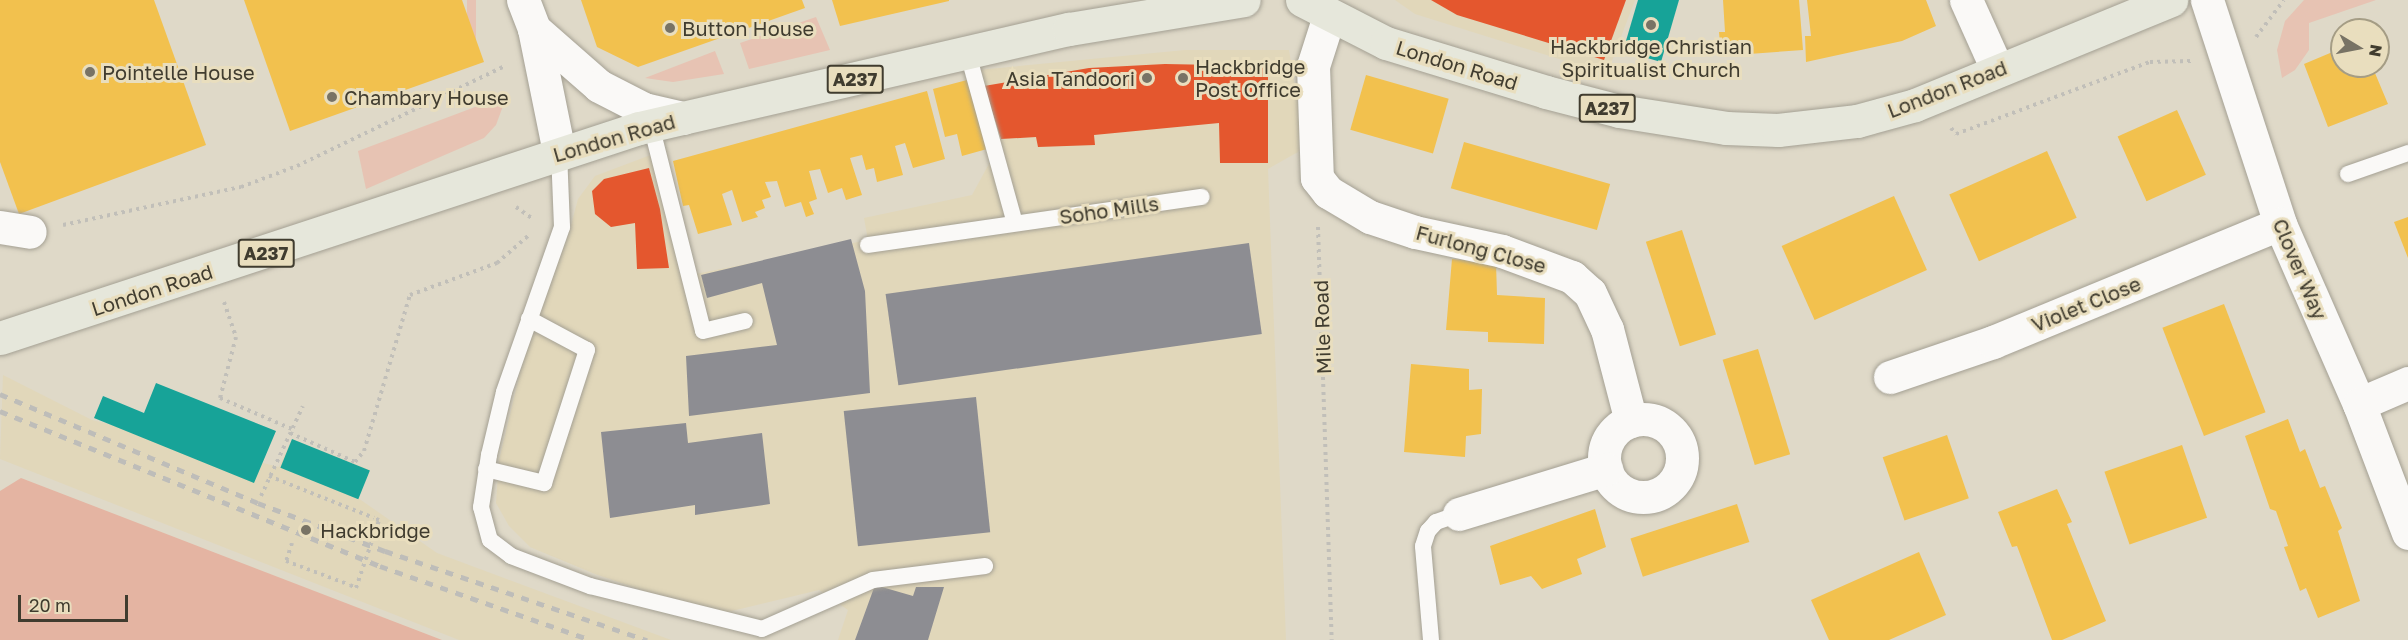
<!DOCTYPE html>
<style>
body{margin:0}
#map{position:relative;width:2408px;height:640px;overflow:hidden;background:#dfd9c8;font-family:"Golos Text",sans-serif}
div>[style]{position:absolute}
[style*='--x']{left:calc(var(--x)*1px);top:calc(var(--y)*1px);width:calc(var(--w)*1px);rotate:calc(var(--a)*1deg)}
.built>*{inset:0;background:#e1d7ba}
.green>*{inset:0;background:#e7c3b3;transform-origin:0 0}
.forest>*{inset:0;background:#e4b4a2}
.homes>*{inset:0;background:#f2c14e;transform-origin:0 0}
.shops>*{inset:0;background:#e4572e}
.public>*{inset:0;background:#17a398;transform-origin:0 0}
.industry>*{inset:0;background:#8d8d92;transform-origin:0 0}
.path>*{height:4px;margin-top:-2px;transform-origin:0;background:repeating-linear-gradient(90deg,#c1bfb9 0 3px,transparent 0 7.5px)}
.roads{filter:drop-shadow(0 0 2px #a4a093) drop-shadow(0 0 2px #a4a093)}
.lane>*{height:16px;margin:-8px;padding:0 8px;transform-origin:8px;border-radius:8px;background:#faf9f7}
.street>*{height:33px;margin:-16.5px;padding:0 16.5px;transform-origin:16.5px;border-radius:16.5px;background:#faf9f7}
.street>.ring{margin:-16.5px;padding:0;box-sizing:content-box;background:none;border:33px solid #faf9f7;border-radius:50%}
.primary>*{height:33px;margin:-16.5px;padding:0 16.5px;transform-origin:16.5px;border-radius:16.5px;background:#e6e7db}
.rail>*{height:4.5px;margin-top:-2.25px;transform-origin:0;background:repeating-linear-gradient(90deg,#bebdb9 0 8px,transparent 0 16px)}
.path-bridge>*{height:4px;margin-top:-2px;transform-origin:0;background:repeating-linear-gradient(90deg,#c1bfb9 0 3px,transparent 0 7.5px)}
.dots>*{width:16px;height:16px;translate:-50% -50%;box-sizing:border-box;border:3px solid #e9debe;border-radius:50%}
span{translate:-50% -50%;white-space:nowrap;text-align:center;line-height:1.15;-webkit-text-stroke:6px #e9debe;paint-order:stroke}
.shield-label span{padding:2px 4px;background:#e9debe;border:2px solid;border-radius:4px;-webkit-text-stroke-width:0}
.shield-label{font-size:18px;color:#403c2f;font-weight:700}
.poi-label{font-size:20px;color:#403c2f}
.left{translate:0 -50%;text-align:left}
.right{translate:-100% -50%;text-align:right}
.street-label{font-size:20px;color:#403c2f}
.north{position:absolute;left:2330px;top:18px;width:60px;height:60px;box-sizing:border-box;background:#e9debe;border:2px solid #a59d85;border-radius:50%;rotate:100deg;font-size:16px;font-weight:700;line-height:24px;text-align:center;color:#403c2f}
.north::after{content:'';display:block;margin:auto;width:21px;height:27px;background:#787365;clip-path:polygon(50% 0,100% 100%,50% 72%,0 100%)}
.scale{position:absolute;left:18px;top:595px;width:110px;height:27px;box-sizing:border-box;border:3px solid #403c2f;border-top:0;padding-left:8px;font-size:18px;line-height:21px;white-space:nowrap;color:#403c2f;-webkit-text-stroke:4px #e9debe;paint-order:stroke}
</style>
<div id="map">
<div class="built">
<div style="clip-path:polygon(1395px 0,1635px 0,1607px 74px,1415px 14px)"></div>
<div style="clip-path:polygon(1185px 50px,1289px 50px,1305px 148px,1268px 169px,1286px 640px,838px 640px,848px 610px,819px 590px,715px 615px,595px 574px,530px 547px,509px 526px,496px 503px,499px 460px,529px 336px,568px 236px,578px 199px,595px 176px,656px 153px,685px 276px,868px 240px,864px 218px,972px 195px,991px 160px,978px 70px)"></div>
<div style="clip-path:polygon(3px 375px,92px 420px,279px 467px,292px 439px,370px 470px,358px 498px,437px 553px,671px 640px,459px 640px,0 459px)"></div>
</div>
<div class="green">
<div style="left:467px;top:0;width:9px;height:59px"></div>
<div style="clip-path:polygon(2304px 0,2376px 0,2309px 23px,2309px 50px,2295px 70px,2282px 78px,2277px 50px,2285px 21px)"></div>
<div style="clip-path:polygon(816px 17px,830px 50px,749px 69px,740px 43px)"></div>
<div style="clip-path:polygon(715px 51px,724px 74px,673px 82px,645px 78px)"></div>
<div style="clip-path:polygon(507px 95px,496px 125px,484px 138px,366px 189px,358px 151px)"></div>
</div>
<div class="forest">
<div style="clip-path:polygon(21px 478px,442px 640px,0 640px,0 491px)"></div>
</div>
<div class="homes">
<div style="clip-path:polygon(0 0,154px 0,206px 145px,19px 214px,0 162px)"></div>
<div style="clip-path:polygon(244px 0,462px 0,484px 62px,290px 131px)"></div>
<div style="clip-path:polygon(581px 0,802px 0,805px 8px,638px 67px,597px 47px)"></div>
<div style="clip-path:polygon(832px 0,949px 0,949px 1px,840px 26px)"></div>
<div style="clip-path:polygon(1723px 0,1799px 0,1803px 50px,1721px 56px,1719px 32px,1725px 32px)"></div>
<div style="clip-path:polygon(1807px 0,1926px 0,1936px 26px,1902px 41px,1806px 62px,1805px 36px,1811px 36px)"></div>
<div style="clip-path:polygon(2342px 48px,2342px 66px,2372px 66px,2388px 104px,2328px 127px,2304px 64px)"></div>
<div style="left:1366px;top:75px;width:86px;height:57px;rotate:16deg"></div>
<div style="clip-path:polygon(967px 80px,987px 149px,962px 156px,957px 134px,945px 137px,933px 89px)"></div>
<div style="clip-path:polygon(927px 91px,945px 159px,913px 168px,905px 143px,895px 146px,903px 175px,877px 182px,874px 168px,866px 170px,862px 155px,850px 158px,862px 195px,846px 200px,842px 188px,828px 193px,820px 169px,809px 171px,817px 199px,809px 202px,814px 214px,806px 217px,801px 202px,785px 207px,777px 181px,765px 182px,771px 197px,762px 200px,765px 208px,755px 212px,758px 217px,742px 222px,732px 190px,722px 194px,732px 225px,698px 234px,689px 205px,683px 206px,673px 161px)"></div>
<div style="left:2177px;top:110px;width:71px;height:65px;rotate:66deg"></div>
<div style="left:1464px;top:142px;width:152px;height:48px;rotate:16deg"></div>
<div style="left:2047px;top:151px;width:73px;height:107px;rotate:66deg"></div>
<div style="left:1894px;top:196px;width:81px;height:123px;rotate:66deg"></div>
<div style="clip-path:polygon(2408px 217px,2408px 258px,2394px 222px)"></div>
<div style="left:1682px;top:230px;width:110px;height:38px;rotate:72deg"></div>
<div style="clip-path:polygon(1452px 259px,1496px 263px,1497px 295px,1545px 298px,1544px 344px,1488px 342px,1488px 332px,1446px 330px)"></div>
<div style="left:2224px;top:304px;width:116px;height:66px;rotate:69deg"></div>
<div style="left:1758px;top:349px;width:110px;height:37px;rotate:73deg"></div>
<div style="clip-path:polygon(1411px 364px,1469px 369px,1469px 390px,1482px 389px,1481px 434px,1466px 436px,1465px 457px,1404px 452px)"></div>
<div style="clip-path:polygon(2288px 419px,2300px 452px,2305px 449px,2320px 488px,2325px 486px,2342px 528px,2338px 531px,2360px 601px,2318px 618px,2306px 588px,2300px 591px,2284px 547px,2288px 546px,2276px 511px,2270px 509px,2245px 436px)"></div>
<div style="left:1947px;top:435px;width:67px;height:68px;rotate:71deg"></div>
<div style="left:2182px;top:445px;width:77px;height:82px;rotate:71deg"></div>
<div style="clip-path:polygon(2057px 489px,2072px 522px,2067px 524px,2106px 621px,2062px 640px,2052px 640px,2017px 546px,2012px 547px,1998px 512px)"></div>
<div style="left:1737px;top:504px;width:40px;height:112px;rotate:72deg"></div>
<div style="clip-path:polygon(1595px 509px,1606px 547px,1577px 559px,1582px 574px,1542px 589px,1531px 576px,1500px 585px,1490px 546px)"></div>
<div style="clip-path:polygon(1919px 552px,1946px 615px,1889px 640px,1829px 640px,1811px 600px)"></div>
</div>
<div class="shops">
<div style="clip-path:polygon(1431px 0,1626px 0,1604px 60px,1457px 15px)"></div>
<div style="clip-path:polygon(1165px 64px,1268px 66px,1268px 163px,1220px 163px,1219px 123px,1094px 135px,1095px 145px,1038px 147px,1036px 137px,1001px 139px,984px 86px,1089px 68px)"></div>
<div style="clip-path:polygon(649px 168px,660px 209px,669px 268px,637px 269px,635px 223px,611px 227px,595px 214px,592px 191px,604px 179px)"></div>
</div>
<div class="public">
<div style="clip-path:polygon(1638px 0,1679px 0,1661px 62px,1623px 51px)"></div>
<div style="clip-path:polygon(156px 383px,276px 431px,254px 483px,94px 418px,103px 396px,144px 413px)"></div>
<div style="left:292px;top:439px;width:84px;height:31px;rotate:22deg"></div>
</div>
<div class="industry">
<div style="clip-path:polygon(851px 239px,865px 291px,870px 393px,689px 416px,686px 356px,777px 345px,762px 283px,707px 298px,701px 275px)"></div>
<div style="left:1249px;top:243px;width:92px;height:367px;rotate:82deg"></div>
<div style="left:976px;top:397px;width:136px;height:133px;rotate:84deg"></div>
<div style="clip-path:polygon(686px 423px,688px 443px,762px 433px,770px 504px,695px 515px,695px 505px,610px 518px,601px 432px)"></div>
<div style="clip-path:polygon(875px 585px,913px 596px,916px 587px,944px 587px,928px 640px,855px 640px)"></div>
</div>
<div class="path">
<div style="--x:2256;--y:37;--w:46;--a:-52.9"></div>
<div style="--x:1951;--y:128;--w:8;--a:50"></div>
<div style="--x:1956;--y:134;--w:207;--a:-20.4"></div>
<div style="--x:2150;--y:62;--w:41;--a:-1.4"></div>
<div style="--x:516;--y:207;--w:21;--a:35"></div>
<div style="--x:63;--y:225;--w:182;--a:-12.1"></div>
<div style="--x:241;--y:187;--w:60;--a:-20.6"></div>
<div style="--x:297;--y:166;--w:231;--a:-25.7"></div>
<div style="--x:1318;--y:227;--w:413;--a:88.1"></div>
<div style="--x:224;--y:302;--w:37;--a:71"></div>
<div style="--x:236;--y:337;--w:63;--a:104.7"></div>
<div style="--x:220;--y:398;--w:78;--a:23.3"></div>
<div style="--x:290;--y:433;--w:71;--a:24"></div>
<div style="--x:355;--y:462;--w:14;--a:-51"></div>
<div style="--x:364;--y:451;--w:163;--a:-73.6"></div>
<div style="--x:410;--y:295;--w:93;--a:-20.2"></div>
<div style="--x:497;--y:263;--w:43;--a:-41.2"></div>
<div style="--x:269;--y:476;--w:113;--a:21.8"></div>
<div style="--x:261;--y:496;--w:99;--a:-65"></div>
<div style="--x:292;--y:543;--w:19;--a:108"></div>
<div style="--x:286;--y:561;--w:68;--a:20.6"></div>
</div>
<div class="roads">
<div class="lane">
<div style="--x:968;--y:54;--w:175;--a:74.5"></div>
<div style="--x:651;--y:125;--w:212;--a:75.8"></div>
<div style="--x:703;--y:331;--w:43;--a:-13.4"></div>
<div style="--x:559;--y:152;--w:75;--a:87.7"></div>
<div style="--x:562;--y:227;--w:175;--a:109.4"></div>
<div style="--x:504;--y:392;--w:65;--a:103.4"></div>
<div style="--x:489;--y:455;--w:53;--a:98.7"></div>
<div style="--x:481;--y:507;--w:34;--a:75"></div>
<div style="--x:490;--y:540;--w:26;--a:37"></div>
<div style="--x:511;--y:556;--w:85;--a:20.8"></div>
<div style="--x:590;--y:586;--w:177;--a:14"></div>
<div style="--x:762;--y:629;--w:121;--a:-23.8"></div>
<div style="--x:873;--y:580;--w:113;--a:-7.1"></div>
<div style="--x:2348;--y:174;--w:64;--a:-19.3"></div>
<div style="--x:868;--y:245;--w:337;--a:-8.2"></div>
<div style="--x:486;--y:469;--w:60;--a:13.6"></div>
<div style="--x:544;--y:483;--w:140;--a:-72.1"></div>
<div style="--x:587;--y:350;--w:66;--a:-151.9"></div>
<div style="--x:1431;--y:640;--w:94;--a:-94.9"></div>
<div style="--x:1423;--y:546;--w:16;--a:-72"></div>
<div style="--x:1428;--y:531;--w:12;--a:-48"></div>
<div style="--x:1436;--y:522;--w:24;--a:-19"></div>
</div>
<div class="street">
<div style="--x:523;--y:0;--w:31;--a:69"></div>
<div style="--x:534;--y:29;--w:126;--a:78.5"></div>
<div style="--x:1966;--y:0;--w:76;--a:65.8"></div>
<div style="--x:2207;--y:0;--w:236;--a:71.9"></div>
<div style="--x:2280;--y:224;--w:197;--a:66.3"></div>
<div style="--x:2359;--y:404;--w:138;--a:69.2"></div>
<div style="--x:1329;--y:16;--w:52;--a:107.7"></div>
<div style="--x:1313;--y:66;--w:112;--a:88"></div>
<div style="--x:1317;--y:178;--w:18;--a:52"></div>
<div style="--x:1328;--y:192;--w:49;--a:30.8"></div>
<div style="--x:1370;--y:217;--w:47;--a:18.4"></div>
<div style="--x:1415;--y:232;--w:89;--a:12.3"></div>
<div style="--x:1502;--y:251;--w:75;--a:20.4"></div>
<div style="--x:1572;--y:277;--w:24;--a:42"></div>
<div style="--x:1590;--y:293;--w:40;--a:65"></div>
<div style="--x:1607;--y:329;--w:95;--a:75.4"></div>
<div style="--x:534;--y:29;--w:86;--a:41.2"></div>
<div style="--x:599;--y:86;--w:51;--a:27.1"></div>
<div style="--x:644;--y:109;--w:40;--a:13"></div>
<div style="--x:0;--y:227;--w:30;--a:9"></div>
<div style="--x:1890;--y:377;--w:109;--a:-18.8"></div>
<div style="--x:1993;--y:342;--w:310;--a:-22.4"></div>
<div style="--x:2359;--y:404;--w:53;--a:-23.2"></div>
<div class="ring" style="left:1604px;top:419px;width:45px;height:45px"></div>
<div style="--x:1459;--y:514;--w:154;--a:-17"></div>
</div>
<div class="primary">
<div style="--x:1302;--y:0;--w:94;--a:27.1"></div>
<div style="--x:1386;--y:43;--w:167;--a:17"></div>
<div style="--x:1546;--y:92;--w:75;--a:14.6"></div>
<div style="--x:1619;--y:111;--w:108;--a:9"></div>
<div style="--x:1726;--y:128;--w:52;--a:2.2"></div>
<div style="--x:1778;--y:130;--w:80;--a:-6.5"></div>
<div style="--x:1857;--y:121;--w:60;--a:-15.4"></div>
<div style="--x:1915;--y:105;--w:277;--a:-22.3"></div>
<div style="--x:0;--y:338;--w:673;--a:-18.19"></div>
<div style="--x:639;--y:128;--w:441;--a:-13"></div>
<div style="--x:1069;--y:29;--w:177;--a:-9.4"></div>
</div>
</div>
<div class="rail">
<div style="--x:0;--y:394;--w:280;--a:22.9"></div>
<div style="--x:258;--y:503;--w:136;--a:20.7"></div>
<div style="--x:385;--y:551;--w:277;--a:18.8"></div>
<div style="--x:0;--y:411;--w:410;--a:22.2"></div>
<div style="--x:380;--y:566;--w:224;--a:19.3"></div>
</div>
<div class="path-bridge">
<div style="--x:350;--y:585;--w:7;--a:27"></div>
<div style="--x:356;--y:588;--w:72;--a:-71.3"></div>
<div style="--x:379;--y:520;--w:5;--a:-158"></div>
</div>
<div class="dots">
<div style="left:1651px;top:25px;background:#787365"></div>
<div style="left:670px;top:28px;background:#787365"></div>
<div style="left:90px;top:72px;background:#787365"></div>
<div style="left:1147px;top:78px;background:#787365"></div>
<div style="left:1183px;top:78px;background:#787365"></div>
<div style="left:332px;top:97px;background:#787365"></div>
<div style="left:306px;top:530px;background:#787365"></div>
</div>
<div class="shield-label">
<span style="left:855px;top:79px">A237</span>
<span style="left:1607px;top:108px">A237</span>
<span style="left:266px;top:253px">A237</span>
</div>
<div class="poi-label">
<span class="left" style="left:682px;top:28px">Button House</span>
<span style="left:1651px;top:58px">Hackbridge Christian<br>Spiritualist Church</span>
<span class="left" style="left:1195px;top:78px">Hackbridge<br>Post Office</span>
<span class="left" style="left:102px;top:72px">Pointelle House</span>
<span class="right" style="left:1135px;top:78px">Asia Tandoori</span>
<span class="left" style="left:344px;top:97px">Chambary House</span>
<span class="left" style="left:320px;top:530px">Hackbridge</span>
</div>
<div class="street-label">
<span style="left:1457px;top:65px;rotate:17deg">London Road</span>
<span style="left:1947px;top:89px;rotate:-21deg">London Road</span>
<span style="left:614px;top:138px;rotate:-16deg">London Road</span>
<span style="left:1109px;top:210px;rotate:-8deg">Soho Mills</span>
<span style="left:1481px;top:249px;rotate:15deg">Furlong Close</span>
<span style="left:2300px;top:269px;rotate:67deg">Clover Way</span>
<span style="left:152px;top:290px;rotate:-18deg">London Road</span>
<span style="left:2086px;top:304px;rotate:-22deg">Violet Close</span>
<span style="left:1322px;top:327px;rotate:-92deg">Mile Road</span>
</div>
<div class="north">N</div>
<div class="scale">20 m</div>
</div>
